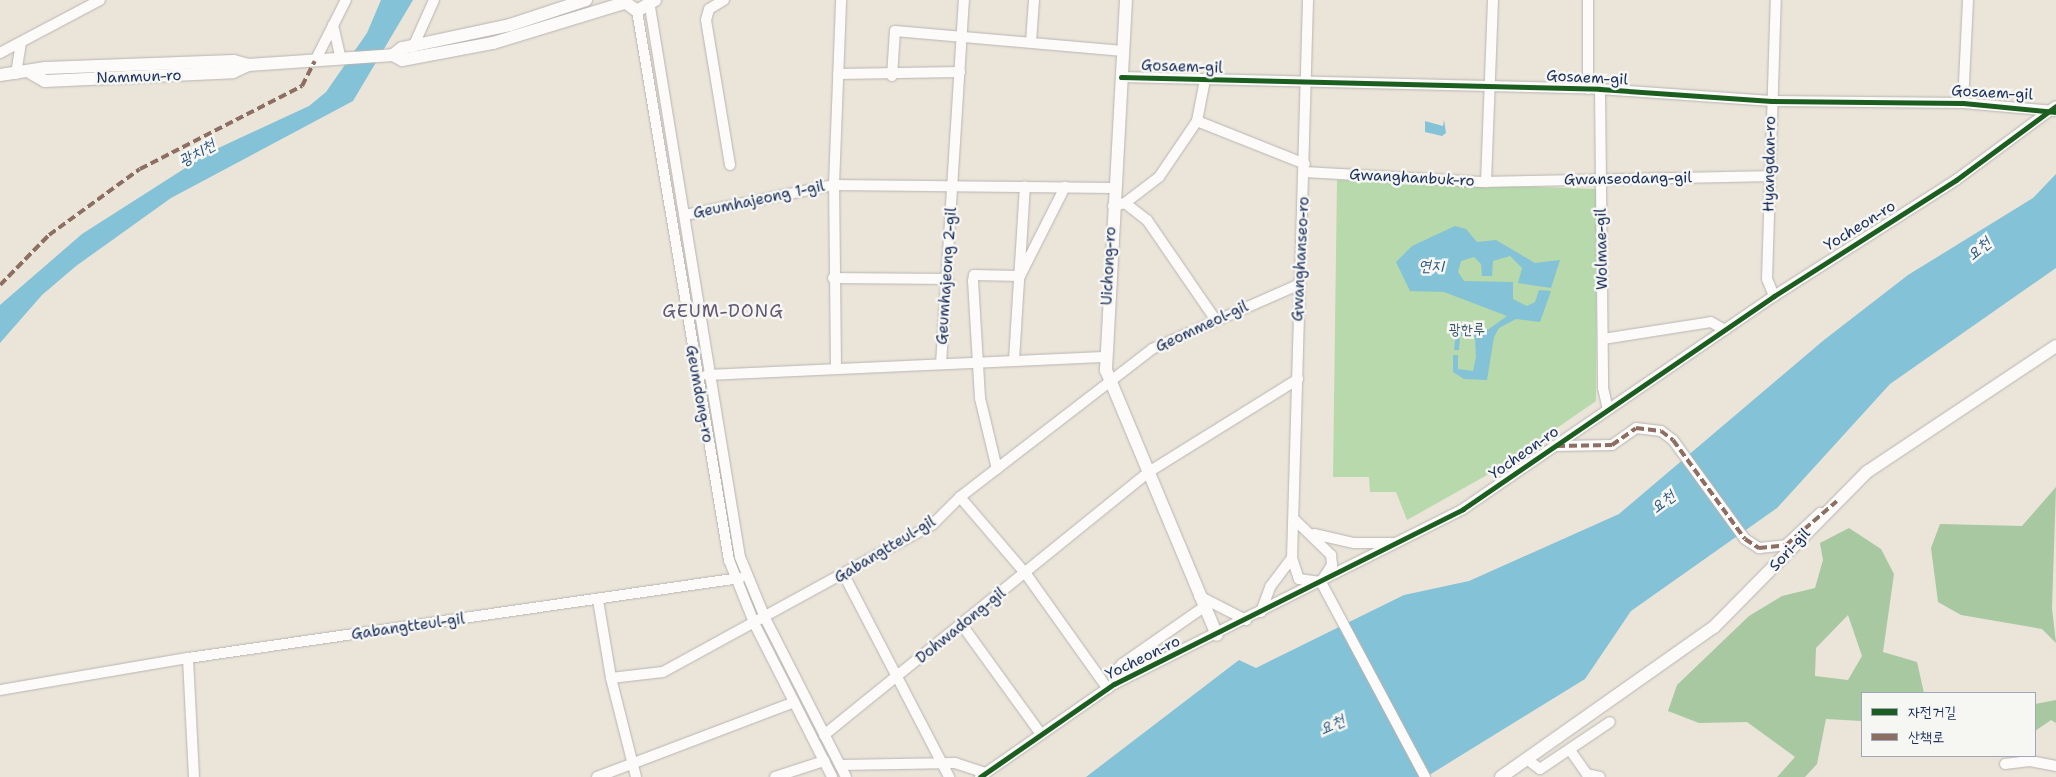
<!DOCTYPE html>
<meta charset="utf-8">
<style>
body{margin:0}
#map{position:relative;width:2056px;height:777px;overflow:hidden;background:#ebe4d9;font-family:"Shantell Sans","Poor Story",sans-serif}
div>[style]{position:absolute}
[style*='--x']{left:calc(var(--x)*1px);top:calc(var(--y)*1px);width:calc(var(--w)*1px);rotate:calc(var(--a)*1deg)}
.green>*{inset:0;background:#b7d9ac}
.forest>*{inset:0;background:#a8c8a1}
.water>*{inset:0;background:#84c2d7}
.roads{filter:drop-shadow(0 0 1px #b7b5b2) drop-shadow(0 0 1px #b7b5b2)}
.minor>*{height:10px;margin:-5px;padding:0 5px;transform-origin:5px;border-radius:5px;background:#fcfbf9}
.major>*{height:12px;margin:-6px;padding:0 6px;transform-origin:6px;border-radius:6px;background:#fcfbf9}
.quiet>*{height:4px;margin-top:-2px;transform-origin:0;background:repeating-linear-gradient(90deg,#8d6e63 0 8px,transparent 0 12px)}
.cycleway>*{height:5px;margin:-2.5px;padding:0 2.5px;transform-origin:2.5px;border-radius:2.5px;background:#1b5e20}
span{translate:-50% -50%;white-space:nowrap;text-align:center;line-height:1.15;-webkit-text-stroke:5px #f6f6f2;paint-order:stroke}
.street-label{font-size:15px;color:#1b2f5e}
.park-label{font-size:15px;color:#385768}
.water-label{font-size:16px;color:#2d5782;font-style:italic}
.quarter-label{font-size:18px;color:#625774;letter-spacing:1px}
.legend{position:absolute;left:1861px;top:692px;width:175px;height:65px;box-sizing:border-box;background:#f6f6f2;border:1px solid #9ea6b7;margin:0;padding:6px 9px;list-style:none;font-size:15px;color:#1b2f5e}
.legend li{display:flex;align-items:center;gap:10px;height:25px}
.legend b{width:25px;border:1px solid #9ea6b7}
</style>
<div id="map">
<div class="green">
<div style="clip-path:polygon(1337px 180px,1597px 189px,1596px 401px,1496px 470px,1407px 520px,1396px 492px,1370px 492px,1369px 477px,1333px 477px)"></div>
</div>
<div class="forest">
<div style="clip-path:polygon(2056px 487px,2052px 608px,2056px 643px,2042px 629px,1961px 615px,1938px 602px,1931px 548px,1940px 524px,2022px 526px)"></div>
<div style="clip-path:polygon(evenodd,1849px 528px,1881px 549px,1894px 574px,1883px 652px,1917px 662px,1924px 693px,1862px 693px,1862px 721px,1826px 719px,1817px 764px,1805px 777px,1777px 777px,1795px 757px,1747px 722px,1699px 723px,1668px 711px,1677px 685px,1749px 616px,1782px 596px,1815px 588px,1823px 560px,1820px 543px,1849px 528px,1848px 615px,1862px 656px,1848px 680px,1815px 676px,1816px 648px,1848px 615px)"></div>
<div style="clip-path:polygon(2056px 700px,2056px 723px,2051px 720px,2035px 731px,2035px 704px)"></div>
</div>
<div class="water">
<div style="clip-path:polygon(381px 0,413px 0,353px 101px,171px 198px,76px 266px,42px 295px,0 343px,0 305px,82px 234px,212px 151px,309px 106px,326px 92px,367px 33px)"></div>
<div style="clip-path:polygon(1444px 120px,1446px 133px,1442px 136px,1425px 132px,1425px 121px,1443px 126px)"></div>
<div style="clip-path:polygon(2056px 174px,2056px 268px,1890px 384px,1777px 508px,1631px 611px,1585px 679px,1426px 777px,1086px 777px,1239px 660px,1256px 668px,1404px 595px,1469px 581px,1619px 514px,1824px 340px,1908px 275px,2033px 198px)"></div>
<div style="clip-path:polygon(1455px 226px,1466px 229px,1477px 242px,1496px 240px,1535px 263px,1560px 260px,1551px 288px,1518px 283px,1522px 268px,1510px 256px,1493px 261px,1492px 276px,1482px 276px,1481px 264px,1474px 257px,1461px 261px,1458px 272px,1464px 281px,1513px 282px,1513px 299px,1527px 306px,1535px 302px,1539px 290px,1551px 291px,1540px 322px,1516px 319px,1499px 328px,1494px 337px,1487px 380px,1464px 379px,1453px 372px,1453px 355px,1458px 355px,1458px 369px,1473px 371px,1476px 357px,1475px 337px,1460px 336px,1459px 350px,1454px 350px,1456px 332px,1489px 329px,1507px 316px,1444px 292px,1410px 291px,1396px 262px,1412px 246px)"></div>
</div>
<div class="roads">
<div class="minor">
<div style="--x:724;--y:0;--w:17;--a:149"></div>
<div style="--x:709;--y:9;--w:11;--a:105"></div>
<div style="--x:706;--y:20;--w:147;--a:80.6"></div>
<div style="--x:1308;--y:0;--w:558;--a:91.64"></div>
<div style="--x:1292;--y:558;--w:22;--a:72"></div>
<div style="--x:1299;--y:579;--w:21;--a:8"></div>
<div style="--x:650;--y:7;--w:557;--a:80.71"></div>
<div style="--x:740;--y:557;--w:68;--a:67.6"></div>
<div style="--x:766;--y:620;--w:176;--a:63"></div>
<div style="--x:637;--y:11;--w:557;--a:80.49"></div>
<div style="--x:729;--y:560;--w:70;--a:68.2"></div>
<div style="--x:755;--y:625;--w:170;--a:63.1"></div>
<div style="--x:333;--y:25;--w:35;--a:77"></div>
<div style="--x:1031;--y:42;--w:42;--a:-85.9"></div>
<div style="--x:413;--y:47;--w:51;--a:-65.9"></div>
<div style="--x:0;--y:53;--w:113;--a:-27.9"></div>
<div style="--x:315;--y:61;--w:68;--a:-63.1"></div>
<div style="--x:16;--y:74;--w:32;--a:-81"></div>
<div style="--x:838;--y:74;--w:122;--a:-0.9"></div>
<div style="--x:892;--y:76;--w:45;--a:-86.2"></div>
<div style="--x:895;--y:31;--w:229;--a:5"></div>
<div style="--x:1121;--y:77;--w:479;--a:1.4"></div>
<div style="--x:1600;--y:89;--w:172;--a:4"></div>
<div style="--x:1772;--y:101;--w:191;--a:0.6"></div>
<div style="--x:1963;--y:103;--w:91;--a:5"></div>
<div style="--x:1588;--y:89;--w:89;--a:-90"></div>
<div style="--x:1600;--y:89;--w:299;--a:89.4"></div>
<div style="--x:1603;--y:388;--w:22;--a:77"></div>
<div style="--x:1963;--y:103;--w:103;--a:-87.2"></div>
<div style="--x:1197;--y:121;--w:116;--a:21.7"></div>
<div style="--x:1305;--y:172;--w:181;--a:3.2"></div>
<div style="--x:1486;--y:182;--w:182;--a:-87.8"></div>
<div style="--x:1486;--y:182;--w:284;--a:-1.2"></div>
<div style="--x:1125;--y:203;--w:43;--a:-37.4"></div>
<div style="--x:1159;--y:177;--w:68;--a:-55.8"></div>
<div style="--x:1197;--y:121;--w:42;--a:-79"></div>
<div style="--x:1113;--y:206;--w:12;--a:-14"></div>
<div style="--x:1125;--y:203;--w:28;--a:38"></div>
<div style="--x:1147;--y:220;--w:120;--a:55.5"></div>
<div style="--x:685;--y:215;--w:152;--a:-11.4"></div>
<div style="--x:834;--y:185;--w:279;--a:0.6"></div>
<div style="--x:833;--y:278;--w:115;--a:0.5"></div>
<div style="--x:1774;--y:296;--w:18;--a:-112"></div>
<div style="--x:1767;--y:279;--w:279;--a:-88.2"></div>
<div style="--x:1603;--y:339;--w:109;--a:-8.9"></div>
<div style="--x:1711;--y:322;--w:16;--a:30"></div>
<div style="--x:1014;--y:360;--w:174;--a:-86.4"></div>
<div style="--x:941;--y:364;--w:365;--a:-86.4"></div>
<div style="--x:836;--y:368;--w:183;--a:-90.6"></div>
<div style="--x:834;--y:185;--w:185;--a:-87.8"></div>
<div style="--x:707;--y:375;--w:397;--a:-2.6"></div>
<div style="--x:1556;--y:446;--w:56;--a:-1"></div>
<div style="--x:1612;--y:445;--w:29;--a:-35"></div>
<div style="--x:1636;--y:428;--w:25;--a:7"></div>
<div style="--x:1661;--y:431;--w:15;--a:37"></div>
<div style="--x:1673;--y:440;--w:122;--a:54"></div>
<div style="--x:1745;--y:539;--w:17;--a:33"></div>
<div style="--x:1759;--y:548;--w:27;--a:-6"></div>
<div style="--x:1786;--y:545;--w:47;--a:-43.3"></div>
<div style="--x:997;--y:469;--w:73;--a:-103.5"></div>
<div style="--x:980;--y:398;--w:117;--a:-93.4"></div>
<div style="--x:973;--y:281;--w:6;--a:-81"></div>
<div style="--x:974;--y:275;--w:46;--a:1.2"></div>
<div style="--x:1020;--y:276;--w:100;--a:-63.2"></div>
<div style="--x:960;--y:497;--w:101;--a:49.4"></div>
<div style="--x:1026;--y:574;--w:141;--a:54.5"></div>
<div style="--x:1294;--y:519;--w:52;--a:44.2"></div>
<div style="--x:1331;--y:555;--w:10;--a:84"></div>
<div style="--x:1332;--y:565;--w:17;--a:123"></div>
<div style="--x:1314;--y:534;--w:41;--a:12.7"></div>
<div style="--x:1354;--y:543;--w:40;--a:0"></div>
<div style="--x:844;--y:575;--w:228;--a:62.5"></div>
<div style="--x:1321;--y:582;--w:221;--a:61.9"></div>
<div style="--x:1199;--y:596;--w:53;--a:27.1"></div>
<div style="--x:598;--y:600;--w:79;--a:80.5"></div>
<div style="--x:611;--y:678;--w:102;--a:75.8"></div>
<div style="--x:1261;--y:612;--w:27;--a:-70"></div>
<div style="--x:1270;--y:587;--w:36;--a:-53"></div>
<div style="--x:962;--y:625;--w:135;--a:54.1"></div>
<div style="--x:611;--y:678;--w:52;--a:-6.6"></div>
<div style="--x:663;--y:672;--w:307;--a:-28.7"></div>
<div style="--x:932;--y:525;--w:40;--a:-45"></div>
<div style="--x:960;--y:497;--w:242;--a:-37.6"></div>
<div style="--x:1152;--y:349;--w:162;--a:-23.7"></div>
<div style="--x:1114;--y:684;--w:12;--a:-85"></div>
<div style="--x:1115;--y:672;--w:11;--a:-49"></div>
<div style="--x:1122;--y:664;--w:100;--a:-34.8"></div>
<div style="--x:0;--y:690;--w:191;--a:-9.7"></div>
<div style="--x:824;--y:735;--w:416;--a:-39"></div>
<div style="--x:1147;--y:473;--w:178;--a:-31.9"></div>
<div style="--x:1570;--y:750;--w:29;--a:55"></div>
<div style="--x:1587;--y:774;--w:13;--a:13"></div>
<div style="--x:1528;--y:760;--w:15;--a:37"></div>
<div style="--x:1540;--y:769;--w:84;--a:-33.9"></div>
<div style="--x:2005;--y:764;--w:25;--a:-7"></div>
<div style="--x:2030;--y:761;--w:26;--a:11"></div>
<div style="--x:840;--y:765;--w:115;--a:-1"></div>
<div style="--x:955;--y:763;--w:32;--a:18"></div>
<div style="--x:194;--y:777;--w:119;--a:-92.9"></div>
<div style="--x:188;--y:658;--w:558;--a:-8.25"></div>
<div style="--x:597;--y:777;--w:211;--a:-20.8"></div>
<div style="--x:775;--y:777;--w:52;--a:-18.1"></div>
<div style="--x:980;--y:777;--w:163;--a:-34.8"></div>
<div style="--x:1114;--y:684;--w:390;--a:-26.6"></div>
<div style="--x:1463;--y:509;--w:377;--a:-34.4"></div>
<div style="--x:1774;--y:296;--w:216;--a:-32.5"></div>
<div style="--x:1956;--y:180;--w:124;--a:-36.5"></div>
</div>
<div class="major">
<div style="--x:622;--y:0;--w:19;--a:36"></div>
<div style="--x:637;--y:11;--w:21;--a:-31"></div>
<div style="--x:1126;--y:0;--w:371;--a:93.1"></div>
<div style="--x:1106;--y:370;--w:287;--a:67.3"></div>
<div style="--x:393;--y:55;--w:10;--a:29"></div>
<div style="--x:402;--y:60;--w:93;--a:-10.6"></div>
<div style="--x:493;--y:43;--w:137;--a:-17"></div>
<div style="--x:31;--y:73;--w:16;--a:30"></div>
<div style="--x:45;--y:81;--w:188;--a:-2.7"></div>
<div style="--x:233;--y:72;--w:17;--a:-25"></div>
<div style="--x:0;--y:75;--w:46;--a:-8.8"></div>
<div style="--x:45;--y:68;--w:189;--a:-2.1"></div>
<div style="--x:234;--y:61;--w:15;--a:16"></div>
<div style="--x:248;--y:65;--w:145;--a:-3.9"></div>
<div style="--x:393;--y:55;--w:11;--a:-38"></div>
<div style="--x:402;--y:48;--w:110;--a:-12"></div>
<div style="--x:510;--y:25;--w:80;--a:-18.2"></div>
<div style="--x:1501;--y:777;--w:261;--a:-35.2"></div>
<div style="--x:1714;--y:627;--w:218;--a:-45.4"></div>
<div style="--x:1867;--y:472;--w:227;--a:-33.7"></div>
</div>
</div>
<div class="quiet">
<div style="--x:0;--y:285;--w:70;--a:-45.6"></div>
<div style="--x:49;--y:235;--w:112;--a:-36"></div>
<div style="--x:140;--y:169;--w:182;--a:-27.1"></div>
<div style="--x:302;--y:86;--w:28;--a:-63"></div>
<div style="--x:1557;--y:446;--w:55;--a:-1"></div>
<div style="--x:1612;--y:445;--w:29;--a:-35"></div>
<div style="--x:1636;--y:428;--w:25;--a:7"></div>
<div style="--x:1661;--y:431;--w:15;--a:37"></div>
<div style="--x:1673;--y:440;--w:122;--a:54"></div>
<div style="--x:1745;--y:539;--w:17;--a:33"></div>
<div style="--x:1759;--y:548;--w:27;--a:-6"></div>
<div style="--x:1786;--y:545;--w:67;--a:-40.8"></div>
</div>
<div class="cycleway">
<div style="--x:1121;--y:77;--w:479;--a:1.4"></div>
<div style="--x:1600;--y:89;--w:172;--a:4"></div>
<div style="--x:1772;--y:101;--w:191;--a:0.6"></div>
<div style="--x:1963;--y:103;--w:92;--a:5.6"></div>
<div style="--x:980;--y:777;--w:163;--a:-34.8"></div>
<div style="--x:1114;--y:684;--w:390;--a:-26.6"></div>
<div style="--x:1463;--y:509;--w:377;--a:-34.4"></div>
<div style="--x:1774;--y:296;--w:216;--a:-32.5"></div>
<div style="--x:1956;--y:180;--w:124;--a:-36.5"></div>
</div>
<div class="street-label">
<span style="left:1182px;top:67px;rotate:2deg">Gosaem-gil</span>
<span style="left:139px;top:77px;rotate:-2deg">Nammun-ro</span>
<span style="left:1587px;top:78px;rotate:3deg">Gosaem-gil</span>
<span style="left:1992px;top:93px;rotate:3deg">Gosaem-gil</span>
<span style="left:1770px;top:164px;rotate:-89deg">Hyangdan-ro</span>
<span style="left:1412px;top:178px;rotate:3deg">Gwanghanbuk-ro</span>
<span style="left:1628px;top:179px;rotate:-1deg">Gwanseodang-gil</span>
<span style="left:759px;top:200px;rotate:-12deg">Geumhajeong 1-gil</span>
<span style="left:1860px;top:226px;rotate:-32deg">Yocheon-ro</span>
<span style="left:1602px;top:249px;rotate:-91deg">Wolmae-gil</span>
<span style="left:1301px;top:259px;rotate:-87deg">Gwanghanseo-ro</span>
<span style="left:1109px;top:266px;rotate:-87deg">Uichong-ro</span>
<span style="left:947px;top:276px;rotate:-86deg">Geumhajeong 2-gil</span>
<span style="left:1202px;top:327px;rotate:-25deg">Geommeol-gil</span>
<span style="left:699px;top:394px;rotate:80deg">Geumdong-ro</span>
<span style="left:1524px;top:453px;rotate:-35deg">Yocheon-ro</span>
<span style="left:885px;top:550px;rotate:-31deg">Gabangtteul-gil</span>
<span style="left:1790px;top:550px;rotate:-47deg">Sori-gil</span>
<span style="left:961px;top:626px;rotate:-39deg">Dohwadong-gil</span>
<span style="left:408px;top:627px;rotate:-8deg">Gabangtteul-gil</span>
<span style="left:1143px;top:658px;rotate:-26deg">Yocheon-ro</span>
</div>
<div class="park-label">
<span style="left:1467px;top:330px">광한루</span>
</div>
<div class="water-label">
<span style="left:197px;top:153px;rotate:-29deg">광치천</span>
<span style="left:1979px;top:249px;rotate:-40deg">요천</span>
<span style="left:1431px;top:266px">연지</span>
<span style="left:1663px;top:502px;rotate:-38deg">요천</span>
<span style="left:1332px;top:725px;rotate:-25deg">요천</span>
</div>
<div class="quarter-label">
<span style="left:723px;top:311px">GEUM-DONG</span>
</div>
<ul class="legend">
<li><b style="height:6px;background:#1b5e20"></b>자전거길</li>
<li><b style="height:6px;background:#8d6e63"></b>산책로</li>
</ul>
</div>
